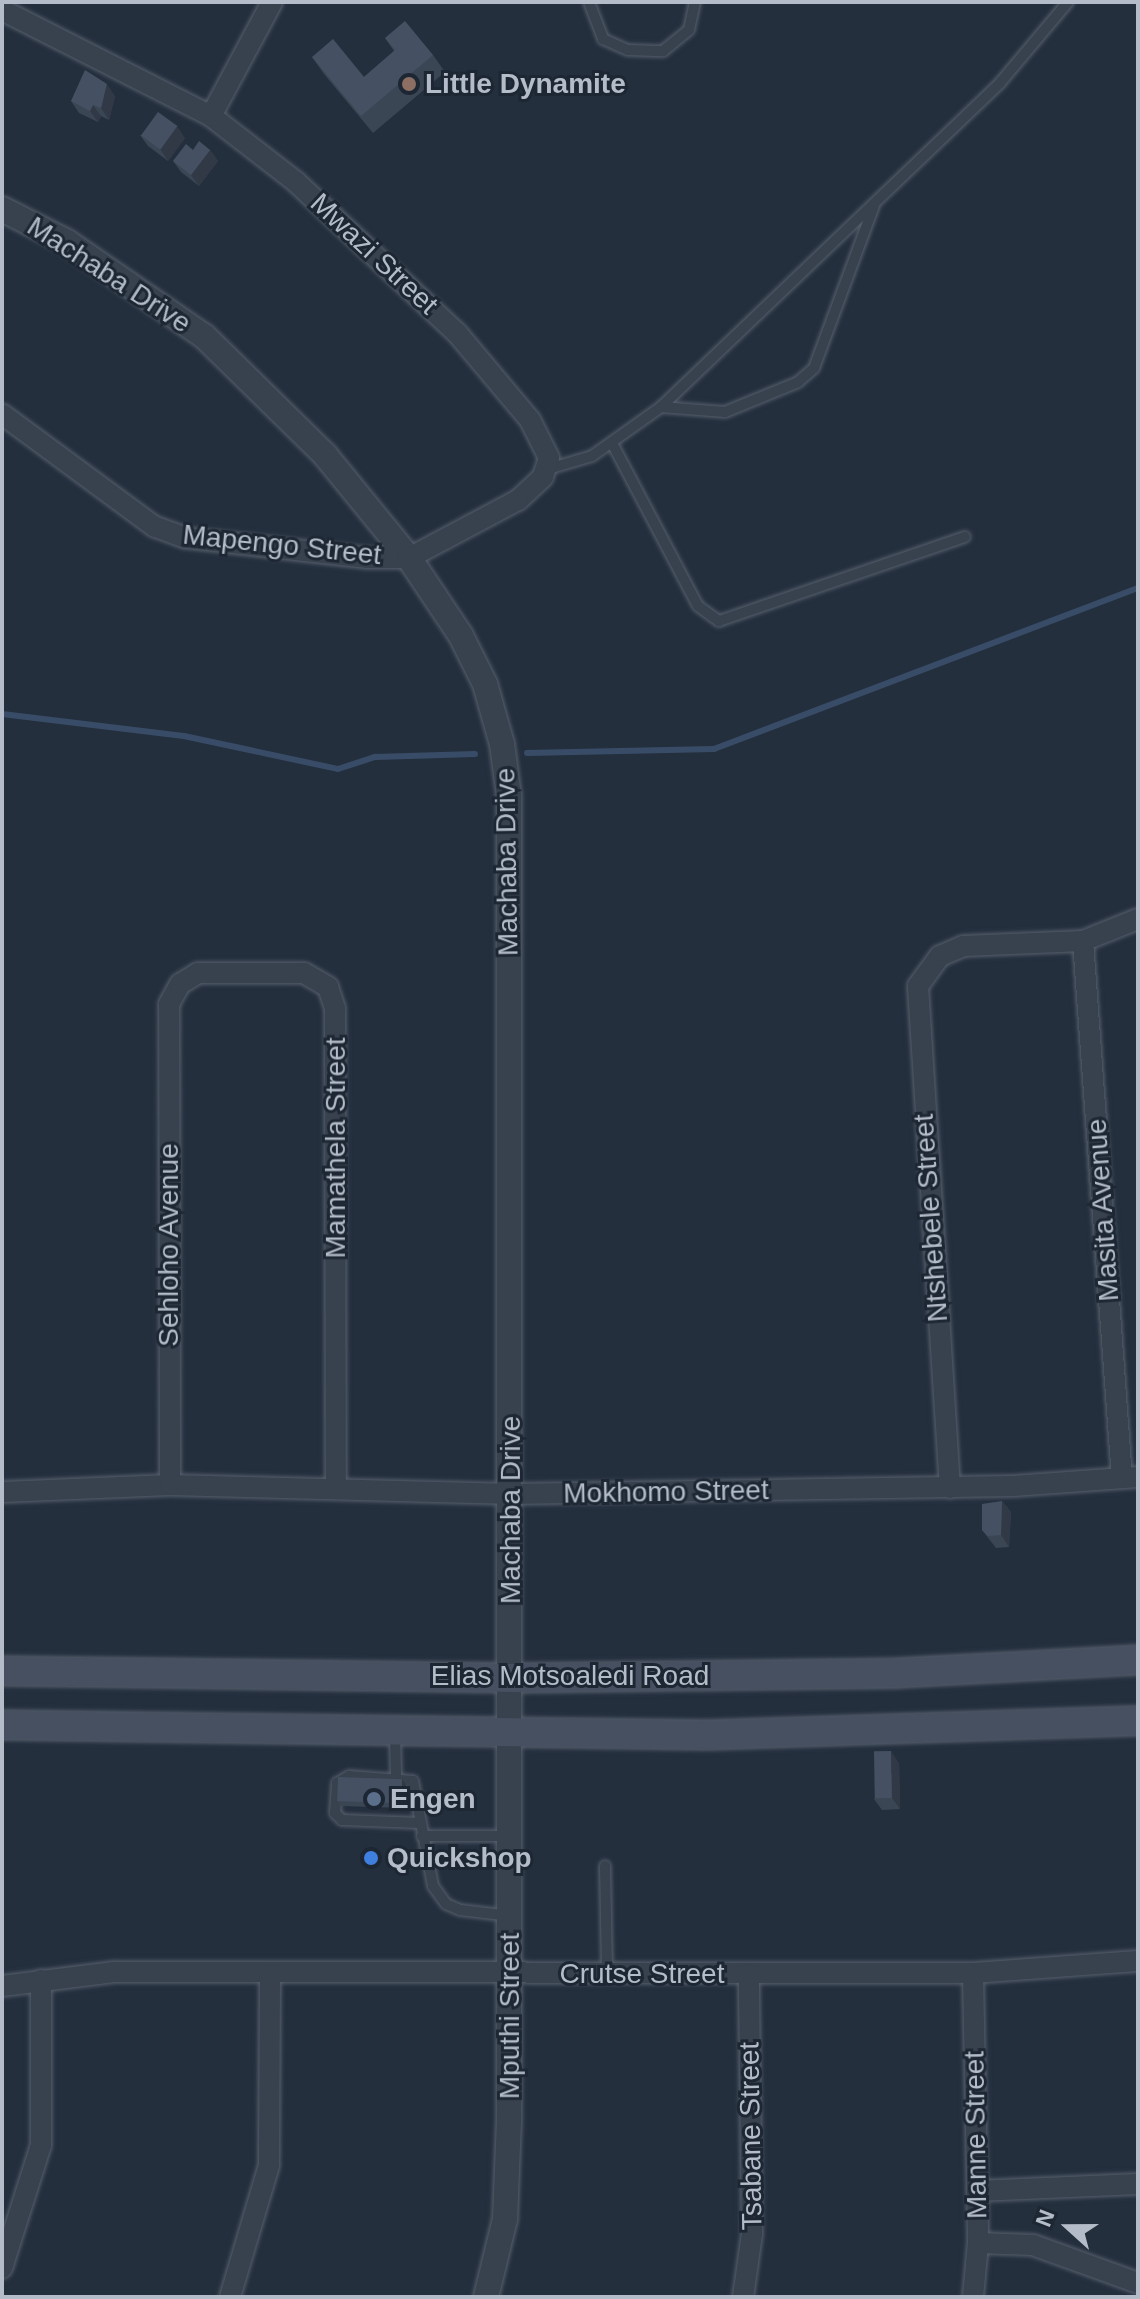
<!DOCTYPE html>
<style>
body{margin:0}
#map{position:relative;width:1140px;height:2299px;overflow:hidden;background:#242f3e;font-family:Helvetica,sans-serif}
div>[style]{position:absolute}
[style*='--x']{left:calc(var(--x)*1px);top:calc(var(--y)*1px);width:calc(var(--w)*1px);rotate:calc(var(--a)*1deg)}
.stream>*{height:6px;margin:-3px;padding:0 3px;transform-origin:3px;border-radius:3px;background:#394c67}
.roads{filter:drop-shadow(0 0 2px #565f6c) drop-shadow(0 0 2px #565f6c)}
.service>*{height:10px;margin:-5px;padding:0 5px;transform-origin:5px;border-radius:5px;background:#38414e}
.minor>*{height:20px;margin:-10px;padding:0 10px;transform-origin:10px;border-radius:10px;background:#38414e}
.tertiary>*{height:24px;margin:-12px;padding:0 12px;transform-origin:12px;border-radius:12px;background:#38414e}
.secondary>*{height:28px;margin:-14px;padding:0 14px;transform-origin:14px;border-radius:14px;background:#465061}
.wall>*{inset:0;background:#3b4654}
.shaded-wall>*{inset:0;background:#303945}
.building>*{inset:0;background:#455162;transform-origin:0 0}
.dots>*{width:22px;height:22px;translate:-50% -50%;box-sizing:border-box;border:4px solid #1d2633;border-radius:50%}
span{translate:-50% -50%;white-space:nowrap;text-align:center;line-height:1.15;-webkit-text-stroke:6px #1d2633;paint-order:stroke}
.poi-label{font-size:28px;color:#b4bcc9;font-weight:700}
.left{translate:0 -50%;text-align:left}
.street-label{font-size:28px;color:#b4bcc9}
.frame{position:absolute;inset:0;border:4px solid #b4bcc9;pointer-events:none}
.north{position:absolute;left:1028px;top:2187px;width:80px;height:80px;-webkit-text-stroke:6px #1d2633;paint-order:stroke;rotate:291deg;font-size:22px;font-weight:700;line-height:32px;text-align:center;color:#b4bcc9}
.north::after{content:'';display:block;margin:auto;width:28px;height:36px;background:#b4bcc9;clip-path:polygon(50% 0,100% 100%,50% 72%,0 100%)}
</style>
<div id="map">
<div class="stream">
<div style="--x:2;--y:714;--w:183;--a:6.9"></div>
<div style="--x:184;--y:736;--w:157;--a:12.1"></div>
<div style="--x:338;--y:769;--w:39;--a:-18"></div>
<div style="--x:375;--y:757;--w:100;--a:-1.7"></div>
<div style="--x:527;--y:753;--w:187;--a:-1.2"></div>
<div style="--x:714;--y:749;--w:454;--a:-20.8"></div>
</div>
<div class="roads">
<div class="service">
<div style="--x:589;--y:2;--w:40;--a:69"></div>
<div style="--x:603;--y:39;--w:27;--a:24"></div>
<div style="--x:628;--y:50;--w:35;--a:2"></div>
<div style="--x:663;--y:51;--w:33;--a:-39"></div>
<div style="--x:689;--y:30;--w:29;--a:-78"></div>
<div style="--x:661;--y:407;--w:64;--a:4.5"></div>
<div style="--x:725;--y:412;--w:79;--a:-22.3"></div>
<div style="--x:798;--y:382;--w:21;--a:-41"></div>
<div style="--x:814;--y:368;--w:173;--a:-69.7"></div>
<div style="--x:612;--y:443;--w:184;--a:62.2"></div>
<div style="--x:698;--y:606;--w:26;--a:36"></div>
<div style="--x:719;--y:621;--w:260;--a:-18.9"></div>
<div style="--x:548;--y:469;--w:46;--a:-16.5"></div>
<div style="--x:592;--y:456;--w:85;--a:-35.4"></div>
<div style="--x:661;--y:407;--w:469;--a:-43.7"></div>
<div style="--x:1000;--y:83;--w:106;--a:-50"></div>
<div style="--x:395;--y:1734;--w:42;--a:88.6"></div>
<div style="--x:420;--y:1823;--w:78;--a:-177.8"></div>
<div style="--x:342;--y:1820;--w:10;--a:-135"></div>
<div style="--x:335;--y:1813;--w:30;--a:-86"></div>
<div style="--x:337;--y:1783;--w:14;--a:-30"></div>
<div style="--x:349;--y:1776;--w:64;--a:4.5"></div>
<div style="--x:413;--y:1781;--w:107;--a:79.2"></div>
<div style="--x:433;--y:1886;--w:22;--a:54"></div>
<div style="--x:446;--y:1904;--w:15;--a:23"></div>
<div style="--x:460;--y:1910;--w:51;--a:6.7"></div>
<div style="--x:422;--y:1836;--w:86;--a:0"></div>
<div style="--x:605;--y:1866;--w:108;--a:88.9"></div>
</div>
<div class="minor">
<div style="--x:2;--y:10;--w:234;--a:26.9"></div>
<div style="--x:211;--y:116;--w:108;--a:37.8"></div>
<div style="--x:296;--y:182;--w:221;--a:43.2"></div>
<div style="--x:457;--y:333;--w:114;--a:50"></div>
<div style="--x:530;--y:420;--w:42;--a:63.4"></div>
<div style="--x:549;--y:458;--w:20;--a:108"></div>
<div style="--x:543;--y:477;--w:34;--a:137"></div>
<div style="--x:518;--y:500;--w:123;--a:152"></div>
<div style="--x:409;--y:558;--w:41;--a:180"></div>
<div style="--x:368;--y:558;--w:183;--a:-173.7"></div>
<div style="--x:186;--y:538;--w:33;--a:-160"></div>
<div style="--x:155;--y:527;--w:190;--a:-143.6"></div>
<div style="--x:211;--y:116;--w:129;--a:-61.8"></div>
<div style="--x:1083;--y:941;--w:538;--a:85.85"></div>
<div style="--x:170;--y:1485;--w:481;--a:-90.1"></div>
<div style="--x:169;--y:1004;--w:23;--a:-61"></div>
<div style="--x:180;--y:984;--w:21;--a:-31"></div>
<div style="--x:198;--y:973;--w:106;--a:0"></div>
<div style="--x:304;--y:973;--w:28;--a:30"></div>
<div style="--x:328;--y:987;--w:22;--a:72"></div>
<div style="--x:335;--y:1008;--w:481;--a:89.9"></div>
<div style="--x:950;--y:1488;--w:503;--a:-93.65"></div>
<div style="--x:918;--y:986;--w:37;--a:-54"></div>
<div style="--x:940;--y:956;--w:25;--a:-23"></div>
<div style="--x:963;--y:946;--w:120;--a:-2.4"></div>
<div style="--x:1083;--y:941;--w:59;--a:-21.8"></div>
<div style="--x:2;--y:1492;--w:168;--a:-2.4"></div>
<div style="--x:170;--y:1485;--w:340;--a:1.5"></div>
<div style="--x:510;--y:1494;--w:503;--a:-0.91"></div>
<div style="--x:1013;--y:1486;--w:125;--a:-4.1"></div>
<div style="--x:973;--y:1973;--w:270;--a:88.9"></div>
<div style="--x:978;--y:2243;--w:54;--a:95.3"></div>
<div style="--x:2;--y:1986;--w:113;--a:-7.1"></div>
<div style="--x:114;--y:1972;--w:859;--a:0.07"></div>
<div style="--x:973;--y:1973;--w:165;--a:-4.2"></div>
<div style="--x:977;--y:2191;--w:161;--a:-2.5"></div>
<div style="--x:978;--y:2243;--w:55;--a:2.1"></div>
<div style="--x:1033;--y:2245;--w:112;--a:19.9"></div>
<div style="--x:2;--y:2268;--w:129;--a:-72.4"></div>
<div style="--x:41;--y:2145;--w:165;--a:-90"></div>
<div style="--x:230;--y:2297;--w:138;--a:-73.5"></div>
<div style="--x:269;--y:2165;--w:190;--a:-89.7"></div>
<div style="--x:743;--y:2297;--w:64;--a:-81.9"></div>
<div style="--x:752;--y:2234;--w:260;--a:-90.7"></div>
</div>
<div class="tertiary">
<div style="--x:2;--y:209;--w:73;--a:26.9"></div>
<div style="--x:67;--y:242;--w:166;--a:34.5"></div>
<div style="--x:204;--y:336;--w:170;--a:44.5"></div>
<div style="--x:325;--y:455;--w:133;--a:50.8"></div>
<div style="--x:409;--y:558;--w:94;--a:56.3"></div>
<div style="--x:461;--y:636;--w:54;--a:63.4"></div>
<div style="--x:485;--y:684;--w:62;--a:74.2"></div>
<div style="--x:502;--y:744;--w:52;--a:82.3"></div>
<div style="--x:509;--y:796;--w:1324;--a:90"></div>
<div style="--x:509;--y:2120;--w:99;--a:92.3"></div>
<div style="--x:505;--y:2219;--w:80;--a:103.7"></div>
</div>
<div class="secondary">
<div style="--x:2;--y:1671;--w:511;--a:0.78"></div>
<div style="--x:513;--y:1678;--w:385;--a:-0.7"></div>
<div style="--x:898;--y:1673;--w:240;--a:-3.1"></div>
<div style="--x:2;--y:1725;--w:706;--a:0.81"></div>
<div style="--x:708;--y:1735;--w:430;--a:-1.9"></div>
</div>
</div>
<div class="wall">
<div style="clip-path:polygon(385px 38px,433px 55px,445px 72px,373px 133px,324px 74px,312px 57px,364px 77px,394px 51px)"></div>
<div style="clip-path:polygon(115px 96px,109px 120px,101px 116px,98px 122px,79px 113px,71px 101px)"></div>
<div style="clip-path:polygon(140px 135px,185px 138px,168px 161px,148px 146px)"></div>
<div style="clip-path:polygon(193px 150px,210px 150px,218px 161px,199px 186px,181px 172px,173px 161px)"></div>
<div style="clip-path:polygon(1002px 1501px,1011px 1512px,1009px 1547px,996px 1548px,982px 1530px)"></div>
<div style="clip-path:polygon(899px 1763px,900px 1809px,882px 1810px,874px 1799px)"></div>
<div style="clip-path:polygon(406px 1785px,406px 1808px,341px 1806px,337px 1801px)"></div>
</div>
<div class="shaded-wall">
<div style="clip-path:polygon(107px 84px,115px 96px,109px 120px,101px 108px)"></div>
<div style="clip-path:polygon(93px 105px,101px 116px,98px 122px,90px 111px)"></div>
<div style="clip-path:polygon(177px 126px,185px 138px,168px 161px,160px 149px)"></div>
<div style="clip-path:polygon(210px 150px,218px 161px,199px 186px,191px 175px)"></div>
<div style="clip-path:polygon(1002px 1501px,1011px 1512px,1009px 1547px,1001px 1535px)"></div>
<div style="clip-path:polygon(891px 1751px,899px 1763px,900px 1809px,892px 1798px)"></div>
<div style="clip-path:polygon(402px 1779px,406px 1785px,406px 1808px,402px 1802px)"></div>
</div>
<div class="building">
<div style="clip-path:polygon(405px 21px,433px 55px,361px 116px,312px 57px,333px 39px,364px 77px,395px 50px,385px 38px)"></div>
<div style="clip-path:polygon(85px 70px,107px 84px,101px 108px,93px 105px,90px 111px,71px 101px)"></div>
<div style="left:158px;top:112px;width:24px;height:29px;rotate:36deg"></div>
<div style="clip-path:polygon(199px 141px,210px 150px,191px 175px,173px 161px,186px 144px,193px 150px)"></div>
<div style="clip-path:polygon(1002px 1501px,1001px 1535px,988px 1536px,982px 1530px,982px 1504px)"></div>
<div style="left:891px;top:1751px;width:47px;height:17px;rotate:89deg"></div>
<div style="left:338px;top:1777px;width:64px;height:24px;rotate:2deg"></div>
</div>
<div class="dots">
<div style="left:409px;top:84px;background:#8d6e63"></div>
<div style="left:374px;top:1799px;background:#5c6f8a"></div>
<div style="left:371px;top:1858px;background:#3f7fe0"></div>
</div>
<div class="poi-label">
<span class="left" style="left:425px;top:84px">Little Dynamite</span>
<span class="left" style="left:390px;top:1799px">Engen</span>
<span class="left" style="left:387px;top:1858px">Quickshop</span>
</div>
<div class="street-label">
<span style="left:374px;top:254px;rotate:43deg">Mwazi Street</span>
<span style="left:109px;top:275px;rotate:33deg">Machaba Drive</span>
<span style="left:282px;top:545px;rotate:6deg">Mapengo Street</span>
<span style="left:507px;top:862px;rotate:-91deg">Machaba Drive</span>
<span style="left:336px;top:1148px;rotate:-90deg">Mamathela Street</span>
<span style="left:1103px;top:1210px;rotate:-94deg">Masita Avenue</span>
<span style="left:931px;top:1218px;rotate:-94deg">Ntshebele Street</span>
<span style="left:169px;top:1245px;rotate:-90deg">Sehloho Avenue</span>
<span style="left:666px;top:1492px;rotate:-1deg">Mokhomo Street</span>
<span style="left:511px;top:1510px;rotate:-90deg">Machaba Drive</span>
<span style="left:570px;top:1676px">Elias Motsoaledi Road</span>
<span style="left:642px;top:1974px">Crutse Street</span>
<span style="left:510px;top:2016px;rotate:-90deg">Mputhi Street</span>
<span style="left:976px;top:2135px;rotate:-91deg">Manne Street</span>
<span style="left:751px;top:2136px;rotate:-91deg">Tsabane Street</span>
</div>
<div class="frame"></div>
<div class="north">N</div>
</div>
